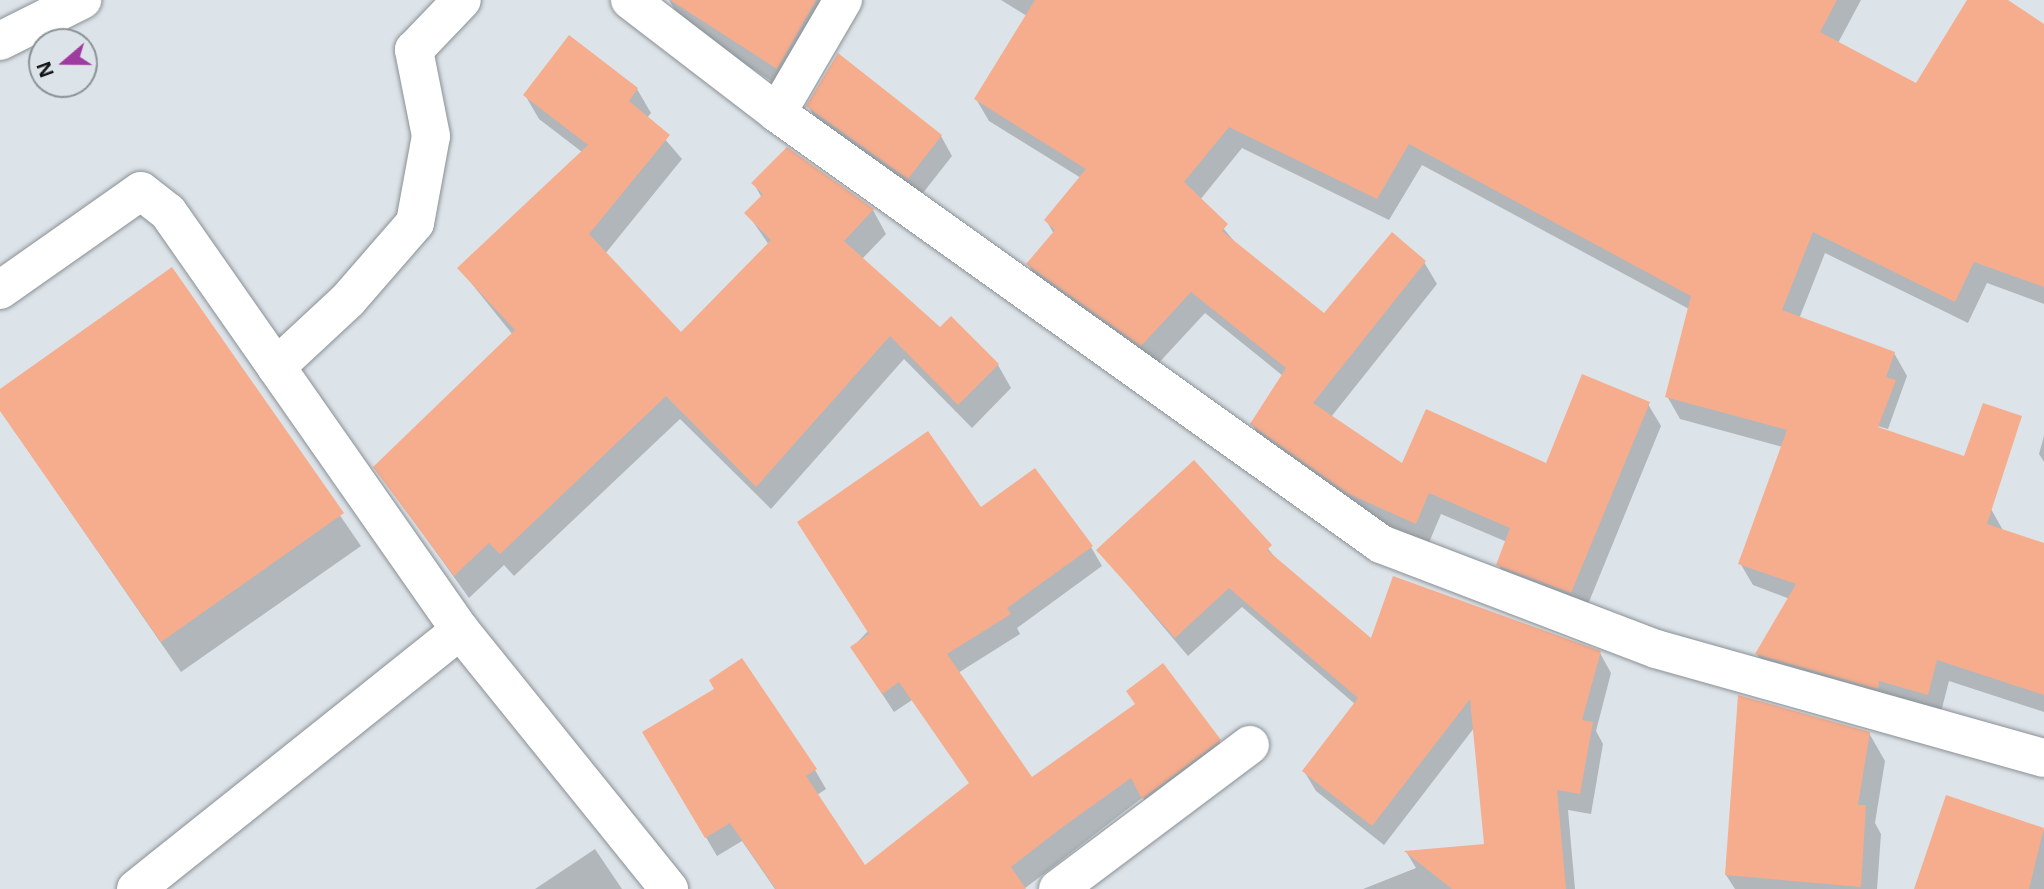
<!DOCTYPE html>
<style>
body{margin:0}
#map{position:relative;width:2044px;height:889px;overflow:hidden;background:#dde4e9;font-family:"Noto Sans",sans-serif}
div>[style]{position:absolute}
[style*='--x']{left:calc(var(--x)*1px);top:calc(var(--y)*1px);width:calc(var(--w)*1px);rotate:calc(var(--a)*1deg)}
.shadow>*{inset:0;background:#0003}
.building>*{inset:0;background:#f6ad8e}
.roads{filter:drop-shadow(0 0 2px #8a9095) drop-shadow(0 0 2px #8a9095)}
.minor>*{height:38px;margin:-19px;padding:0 19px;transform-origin:19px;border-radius:19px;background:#fff}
span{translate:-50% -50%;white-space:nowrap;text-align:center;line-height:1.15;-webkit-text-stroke:7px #dde4e9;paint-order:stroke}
.north{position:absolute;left:28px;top:28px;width:70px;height:70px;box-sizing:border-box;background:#dde4e9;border:2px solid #8c9295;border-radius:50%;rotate:250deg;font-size:19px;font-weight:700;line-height:28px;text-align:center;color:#131618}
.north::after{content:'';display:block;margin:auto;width:24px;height:32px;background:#9f3a9f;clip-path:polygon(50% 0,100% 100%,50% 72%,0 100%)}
</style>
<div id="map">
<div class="shadow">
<div style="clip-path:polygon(669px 0,849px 0,793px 95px,683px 24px)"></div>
<div style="clip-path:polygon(1001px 0,1861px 0,1838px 43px,1917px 86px,1969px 0,2005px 0,2044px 26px,2044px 304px,1987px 283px,1968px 323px,1825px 253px,1799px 319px,1894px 353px,1907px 376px,1888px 429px,1874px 425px,1991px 509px,2004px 532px,2044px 545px,2044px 712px,1949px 681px,1940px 716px,1770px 676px,1757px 654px,1790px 599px,1753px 585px,1740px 563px,1783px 447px,1680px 419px,1667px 396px,1689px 309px,1422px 165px,1389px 220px,1242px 148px,1200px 200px,1238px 246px,1324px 316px,1424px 262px,1437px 284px,1331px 417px,1403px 466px,1547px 465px,1648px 404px,1661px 426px,1584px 614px,1511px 587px,1498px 564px,1507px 542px,1441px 514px,1428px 545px,1364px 516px,1265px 446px,1252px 424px,1283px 376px,1205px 313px,1155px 367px,1041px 286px,1028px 264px,1054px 234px,1046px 220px,1081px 178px,989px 121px,976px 99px,1027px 16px)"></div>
<div style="clip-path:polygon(637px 89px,651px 113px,647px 118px,682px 159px,605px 254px,681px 335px,769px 245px,747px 213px,762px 198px,754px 184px,787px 149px,873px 210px,886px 234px,862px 259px,940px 329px,998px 365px,1011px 388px,972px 428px,904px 359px,771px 509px,680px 419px,514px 576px,504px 565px,469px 598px,375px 467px,513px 335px,459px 268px,582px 152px,539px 119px,525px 95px)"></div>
<div style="clip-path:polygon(808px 106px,941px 136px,952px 156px,919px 198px,820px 126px)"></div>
<div style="clip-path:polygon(171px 270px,361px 546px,181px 672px,0 410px,0 391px)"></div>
<div style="clip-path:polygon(2044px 436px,2044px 462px,2039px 454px)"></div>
<div style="clip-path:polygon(1194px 463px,1281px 564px,1372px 641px,1600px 653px,1611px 673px,1596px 731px,1603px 744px,1591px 814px,1568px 810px,1575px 889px,1363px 889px,1416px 868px,1407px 853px,1485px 846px,1474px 728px,1384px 845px,1316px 791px,1304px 771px,1355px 704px,1242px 607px,1188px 656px,1099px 551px)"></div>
<div style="clip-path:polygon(981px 510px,1091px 547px,1102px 566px,1017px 628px,1020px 634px,958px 673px,1032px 779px,1219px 741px,1230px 760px,1154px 817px,1143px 797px,1024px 889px,775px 889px,742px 841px,717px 856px,644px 732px,815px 770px,826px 789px,817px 795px,864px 868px,970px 784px,912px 700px,894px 712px,852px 648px)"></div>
<div style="clip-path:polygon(1869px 733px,1885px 761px,1875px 823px,1881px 834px,1877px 889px,1735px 889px,1726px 875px)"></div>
<div style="clip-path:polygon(1947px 797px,2044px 830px,2044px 889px,1916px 889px)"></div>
<div style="clip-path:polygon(595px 849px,622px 889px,535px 889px)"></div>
</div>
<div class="building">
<div style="clip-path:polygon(670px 0,816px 0,777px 69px)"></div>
<div style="clip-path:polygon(1035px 0,1837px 0,1820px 32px,1916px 83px,1967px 0,2008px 0,2044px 24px,2044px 287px,1974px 262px,1955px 302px,1813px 232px,1782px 310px,1895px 352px,1886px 377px,1896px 380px,1878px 427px,1964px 456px,1983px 403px,2022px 416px,1987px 524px,2044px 543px,2044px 695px,1937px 660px,1928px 695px,1879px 681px,1878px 689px,1755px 654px,1796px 584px,1738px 564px,1787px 430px,1665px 397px,1691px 296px,1409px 144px,1377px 199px,1229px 127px,1184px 182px,1228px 224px,1222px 231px,1324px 313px,1392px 232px,1426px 261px,1313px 403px,1402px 463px,1426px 409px,1546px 463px,1582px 374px,1650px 402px,1571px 593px,1496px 565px,1510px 528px,1429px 493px,1416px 524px,1349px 494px,1250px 424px,1286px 368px,1191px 292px,1141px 346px,1026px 264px,1055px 230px,1044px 220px,1086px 169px,974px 99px)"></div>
<div style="clip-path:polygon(569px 35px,638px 88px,629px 101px,670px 135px,589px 234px,681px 332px,771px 240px,744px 213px,763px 194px,751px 183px,787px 147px,874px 209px,844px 241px,940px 327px,951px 316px,999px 364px,958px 405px,890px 336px,756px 487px,666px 396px,500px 554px,489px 543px,454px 576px,373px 467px,515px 330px,457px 268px,588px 145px,523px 95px)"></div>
<div style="clip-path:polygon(838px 53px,942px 135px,908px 179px,806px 106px)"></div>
<div style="clip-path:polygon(172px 267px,344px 513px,161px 642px,0 411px,0 389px)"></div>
<div style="clip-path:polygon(928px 431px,981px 507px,1035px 468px,1093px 546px,1007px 608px,1011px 614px,947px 654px,1032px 777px,1135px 704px,1126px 691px,1163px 663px,1221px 740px,1142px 799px,1131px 778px,1060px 829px,1011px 867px,1026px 889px,776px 889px,730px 823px,705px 838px,642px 732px,714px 689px,709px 680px,742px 658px,817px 769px,806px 776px,865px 865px,969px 783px,899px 682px,882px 694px,850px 647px,869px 634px,797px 522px)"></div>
<div style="clip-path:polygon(1194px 460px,1272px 545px,1267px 550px,1371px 638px,1393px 576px,1601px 651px,1582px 720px,1593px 722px,1580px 794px,1557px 790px,1566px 889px,1452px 889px,1404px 851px,1484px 844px,1470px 699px,1372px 826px,1302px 771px,1358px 698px,1229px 588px,1175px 638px,1096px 550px)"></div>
<div style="clip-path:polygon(1738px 695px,1870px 732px,1858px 805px,1866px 805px,1861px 887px,1725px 875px)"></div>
<div style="clip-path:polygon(1946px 795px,2044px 828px,2029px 889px,1914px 889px)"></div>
</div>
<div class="roads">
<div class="minor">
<div style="--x:630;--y:0;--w:185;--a:37.5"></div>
<div style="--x:777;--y:113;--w:742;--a:35.51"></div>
<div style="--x:1381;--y:544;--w:294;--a:20.9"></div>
<div style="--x:1656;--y:649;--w:403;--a:15.7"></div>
<div style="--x:0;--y:41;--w:92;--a:-26.6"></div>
<div style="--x:777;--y:113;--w:131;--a:-59.7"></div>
<div style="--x:0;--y:290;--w:172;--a:-35.1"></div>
<div style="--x:141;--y:191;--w:34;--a:38"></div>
<div style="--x:168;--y:212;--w:510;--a:55.06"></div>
<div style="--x:460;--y:630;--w:333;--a:51.1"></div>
<div style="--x:276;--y:367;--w:98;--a:-42.9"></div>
<div style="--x:348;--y:300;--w:102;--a:-49"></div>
<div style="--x:415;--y:223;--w:88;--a:-79.6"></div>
<div style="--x:431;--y:136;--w:88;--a:-101.2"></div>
<div style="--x:414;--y:50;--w:69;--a:-46.2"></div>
<div style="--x:136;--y:889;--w:415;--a:-38.6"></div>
<div style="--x:1058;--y:889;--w:240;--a:-36.9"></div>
</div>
</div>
<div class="north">N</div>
</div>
